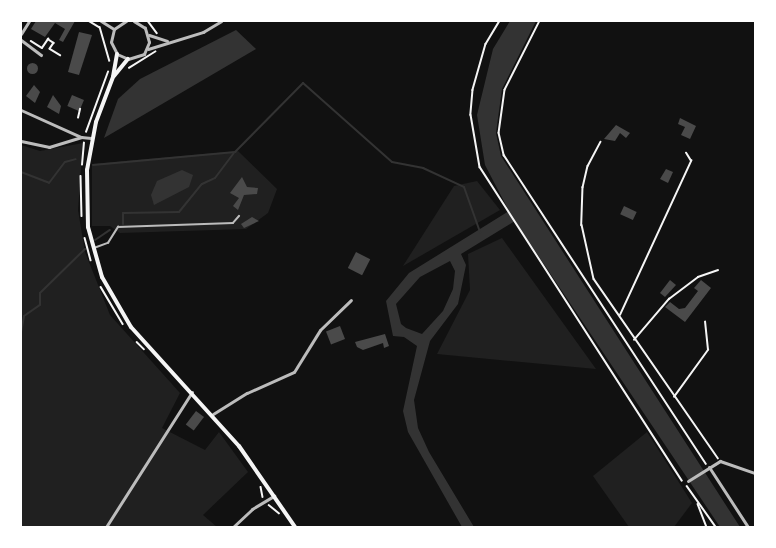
<!DOCTYPE html>
<style>
body{margin:0}
#map{position:relative;width:776px;height:548px;overflow:hidden;background:#111;font-family:"Fira Sans",sans-serif}
div>[style]{position:absolute}
[style*='--x']{left:calc(var(--x)*1px);top:calc(var(--y)*1px);width:calc(var(--w)*1px);rotate:calc(var(--a)*1deg)}
.green>*{inset:0;background:#202020}
.water>*{inset:0;background:#333}
.stream>*{height:2px;margin:-1px;padding:0 1px;transform-origin:1px;border-radius:1px;background:#333}
.building>*{inset:0;background:#4a4a4a;transform-origin:0 0}
.round{border-radius:50%}
.path>*{height:1.5px;margin:-0.75px;padding:0 0.75px;transform-origin:0.75px;border-radius:0.75px;background:#f5f5f5}
.service>*{height:1.5px;margin:-0.75px;padding:0 0.75px;transform-origin:0.75px;border-radius:0.75px;background:#bcbcbc}
.minor>*{height:3px;margin:-1.5px;padding:0 1.5px;transform-origin:1.5px;border-radius:1.5px;background:#bcbcbc}
.tertiary>*{height:3px;margin:-1.5px;padding:0 1.5px;transform-origin:1.5px;border-radius:1.5px;background:#bcbcbc}
.secondary>*{height:4px;margin:-2px;padding:0 2px;transform-origin:2px;border-radius:2px;background:#f5f5f5}
span{translate:-50% -50%;white-space:nowrap;text-align:center;line-height:1.15;-webkit-text-stroke:4.5px #fff;paint-order:stroke}
.frame{position:absolute;inset:0;border:22px solid #fff;pointer-events:none}
</style>
<div id="map">
<div class="green">
<div style="clip-path:polygon(83px 143px,78px 210px,85px 252px,110px 315px,180px 393px,162px 428px,205px 450px,219px 432px,248px 472px,203px 515px,217px 527px,21px 527px,21px 145px,40px 151px)"></div>
<div style="clip-path:polygon(238px 151px,277px 189px,268px 213px,246px 229px,120px 233px,110px 226px,92px 226px,92px 164px)"></div>
<div style="clip-path:polygon(477px 181px,500px 210px,403px 266px,454px 186px)"></div>
<div style="clip-path:polygon(502px 238px,596px 369px,437px 354px,470px 290px,468px 254px)"></div>
<div style="clip-path:polygon(647px 432px,692px 503px,674px 527px,629px 527px,593px 476px)"></div>
</div>
<div class="water">
<div style="clip-path:polygon(evenodd,510px 21px,536px 21px,502px 89px,496px 133px,501px 156px,740px 527px,720px 527px,515px 221px,461px 254px,466px 265px,458px 304px,430px 341px,414px 400px,418px 428px,429px 452px,474px 527px,462px 527px,408px 432px,403px 411px,417px 346px,404px 337px,393px 336px,386px 301px,409px 273px,509px 211px,485px 165px,477px 115px,493px 49px,510px 21px,450px 261px,455px 271px,453px 289px,443px 311px,422px 334px,406px 328px,401px 324px,396px 304px,420px 277px,450px 261px)"></div>
<div style="clip-path:polygon(236px 30px,256px 49px,104px 138px,118px 99px,140px 79px)"></div>
<div style="clip-path:polygon(182px 170px,193px 175px,189px 187px,154px 205px,151px 195px,157px 181px)"></div>
</div>
<div class="stream">
<div style="--x:93;--y:165;--w:143;--a:-5.2"></div>
<div style="--x:235;--y:152;--w:97;--a:-45.4"></div>
<div style="--x:303;--y:83;--w:119;--a:41.6"></div>
<div style="--x:392;--y:162;--w:32;--a:11"></div>
<div style="--x:423;--y:168;--w:45;--a:24.9"></div>
<div style="--x:464;--y:187;--w:48;--a:70.4"></div>
<div style="--x:21;--y:172;--w:30;--a:21"></div>
<div style="--x:49;--y:183;--w:26;--a:-53"></div>
<div style="--x:65;--y:162;--w:11;--a:-15"></div>
<div style="--x:123;--y:224;--w:11;--a:-90"></div>
<div style="--x:123;--y:213;--w:56;--a:-1"></div>
<div style="--x:179;--y:212;--w:36;--a:-51"></div>
<div style="--x:202;--y:184;--w:14;--a:-25"></div>
<div style="--x:215;--y:178;--w:31;--a:-53"></div>
<div style="--x:95;--y:240;--w:18;--a:-34"></div>
<div style="--x:21;--y:332;--w:16;--a:-79"></div>
<div style="--x:24;--y:316;--w:19;--a:-35"></div>
<div style="--x:40;--y:305;--w:12;--a:-90"></div>
<div style="--x:40;--y:293;--w:63;--a:-44.4"></div>
</div>
<div class="building">
<div style="clip-path:polygon(36px 21px,75px 21px,63px 42px,59px 40px,65px 29px,55px 23px,45px 37px,31px 29px)"></div>
<div style="clip-path:polygon(79px 32px,92px 35px,79px 75px,68px 72px)"></div>
<div class="round" style="left:26.5px;top:62.5px;width:11px;height:11px"></div>
<div style="clip-path:polygon(34px 85px,40px 92px,35px 103px,26px 96px)"></div>
<div style="clip-path:polygon(53px 95px,61px 106px,59px 114px,47px 107px)"></div>
<div style="left:72px;top:95px;width:13px;height:12px;rotate:23deg"></div>
<div style="clip-path:polygon(680px 118px,696px 126px,690px 139px,681px 135px,685px 127px,678px 124px)"></div>
<div style="clip-path:polygon(616px 125px,630px 133px,626px 138px,620px 133px,615px 141px,604px 139px)"></div>
<div style="clip-path:polygon(666px 169px,673px 172px,668px 183px,660px 179px)"></div>
<div style="clip-path:polygon(242px 177px,247px 187px,258px 188px,257px 194px,244px 195px,238px 210px,233px 206px,239px 198px,230px 193px)"></div>
<div style="left:624px;top:206px;width:14px;height:9px;rotate:25deg"></div>
<div style="clip-path:polygon(252px 217px,259px 221px,244px 228px,241px 224px)"></div>
<div style="left:356px;top:252px;width:16px;height:18px;rotate:27deg"></div>
<div style="clip-path:polygon(670px 280px,676px 285px,665px 297px,660px 293px)"></div>
<div style="clip-path:polygon(701px 280px,711px 288px,685px 322px,665px 307px,670px 302px,679px 309px,685px 308px,698px 291px,694px 288px)"></div>
<div style="left:340px;top:326px;width:14px;height:15px;rotate:69deg"></div>
<div style="clip-path:polygon(385px 334px,389px 346px,384px 348px,383px 343px,363px 350px,357px 347px,355px 342px)"></div>
<div style="left:196px;top:411px;width:10px;height:17px;rotate:37deg"></div>
</div>
<div class="path">
<div style="--x:89;--y:21;--w:12;--a:31"></div>
<div style="--x:148;--y:21;--w:15;--a:53"></div>
<div style="--x:500;--y:21;--w:27;--a:121"></div>
<div style="--x:486;--y:44;--w:48;--a:105.8"></div>
<div style="--x:473;--y:90;--w:25;--a:95"></div>
<div style="--x:471;--y:115;--w:53;--a:80.2"></div>
<div style="--x:480;--y:167;--w:373;--a:57.2"></div>
<div style="--x:540;--y:21;--w:77;--a:116.9"></div>
<div style="--x:505;--y:90;--w:43;--a:97.9"></div>
<div style="--x:499;--y:133;--w:23;--a:77"></div>
<div style="--x:504;--y:155;--w:369;--a:56.8"></div>
<div style="--x:100;--y:27;--w:35;--a:74"></div>
<div style="--x:31;--y:41;--w:13;--a:32"></div>
<div style="--x:42;--y:48;--w:11;--a:-56"></div>
<div style="--x:48;--y:39;--w:7;--a:34"></div>
<div style="--x:54;--y:43;--w:7;--a:124"></div>
<div style="--x:50;--y:49;--w:12;--a:31"></div>
<div style="--x:129;--y:68;--w:31;--a:-32"></div>
<div style="--x:78;--y:118;--w:9;--a:-77"></div>
<div style="--x:86;--y:132;--w:64;--a:-69.9"></div>
<div style="--x:601;--y:142;--w:27;--a:118"></div>
<div style="--x:588;--y:166;--w:22;--a:103"></div>
<div style="--x:583;--y:187;--w:38;--a:92"></div>
<div style="--x:582;--y:225;--w:55;--a:77.5"></div>
<div style="--x:594;--y:279;--w:218;--a:55.3"></div>
<div style="--x:82;--y:165;--w:22;--a:-85"></div>
<div style="--x:81;--y:176;--w:40;--a:88.6"></div>
<div style="--x:85;--y:238;--w:23;--a:75"></div>
<div style="--x:101;--y:287;--w:43;--a:59.3"></div>
<div style="--x:620;--y:315;--w:170;--a:-65.2"></div>
<div style="--x:691;--y:161;--w:9;--a:-122"></div>
<div style="--x:634;--y:340;--w:54;--a:-49.5"></div>
<div style="--x:669;--y:299;--w:36;--a:-37"></div>
<div style="--x:698;--y:277;--w:21;--a:-19"></div>
<div style="--x:137;--y:342;--w:10;--a:45"></div>
<div style="--x:674;--y:397;--w:58;--a:-54.1"></div>
<div style="--x:708;--y:350;--w:28;--a:-96"></div>
<div style="--x:687;--y:486;--w:50;--a:54.7"></div>
<div style="--x:261;--y:487;--w:10;--a:79"></div>
<div style="--x:698;--y:504;--w:25;--a:69"></div>
<div style="--x:269;--y:505;--w:13;--a:39"></div>
</div>
<div class="service">
<div style="--x:94;--y:248;--w:15;--a:-20"></div>
<div style="--x:108;--y:243;--w:19;--a:-58"></div>
<div style="--x:118;--y:227;--w:115;--a:-2"></div>
<div style="--x:233;--y:223;--w:9;--a:-49"></div>
</div>
<div class="minor">
<div style="--x:21;--y:34;--w:15;--a:-58"></div>
<div style="--x:21;--y:40;--w:25;--a:37"></div>
<div style="--x:21;--y:110;--w:66;--a:24.2"></div>
<div style="--x:21;--y:141;--w:29;--a:12"></div>
<div style="--x:49;--y:147;--w:34;--a:-17"></div>
<div style="--x:81;--y:137;--w:10;--a:6"></div>
<div style="--x:213;--y:414;--w:40;--a:-32"></div>
<div style="--x:247;--y:393;--w:51;--a:-24.1"></div>
<div style="--x:294;--y:372;--w:49;--a:-58.2"></div>
<div style="--x:320;--y:330;--w:43;--a:-44.1"></div>
<div style="--x:709;--y:467;--w:72;--a:57"></div>
<div style="--x:688;--y:481;--w:38;--a:-32"></div>
<div style="--x:720;--y:461;--w:37;--a:19"></div>
<div style="--x:106;--y:527;--w:160;--a:-57.5"></div>
<div style="--x:233;--y:527;--w:26;--a:-43"></div>
<div style="--x:252;--y:509;--w:26;--a:-31"></div>
</div>
<div class="tertiary">
<div style="--x:101;--y:21;--w:15;--a:32"></div>
<div style="--x:126;--y:21;--w:14;--a:146"></div>
<div style="--x:114;--y:29;--w:13;--a:103"></div>
<div style="--x:111;--y:42;--w:13;--a:63"></div>
<div style="--x:117;--y:54;--w:12;--a:24"></div>
<div style="--x:128;--y:59;--w:17;--a:-17"></div>
<div style="--x:144;--y:54;--w:13;--a:-67"></div>
<div style="--x:149;--y:42;--w:15;--a:-106"></div>
<div style="--x:145;--y:28;--w:13;--a:-148"></div>
<div style="--x:149;--y:35;--w:19;--a:18"></div>
<div style="--x:148;--y:49;--w:58;--a:-17.2"></div>
<div style="--x:203;--y:32;--w:21;--a:-31"></div>
</div>
<div class="secondary">
<div style="--x:117;--y:54;--w:23;--a:100"></div>
<div style="--x:113;--y:77;--w:48;--a:110.7"></div>
<div style="--x:96;--y:122;--w:49;--a:100.6"></div>
<div style="--x:87;--y:170;--w:57;--a:89"></div>
<div style="--x:88;--y:227;--w:52;--a:74.4"></div>
<div style="--x:102;--y:277;--w:58;--a:59.9"></div>
<div style="--x:131;--y:327;--w:161;--a:47.8"></div>
<div style="--x:239;--y:446;--w:98;--a:55.3"></div>
<div style="--x:114;--y:76;--w:22;--a:-51"></div>
</div>
<div class="frame"></div>
</div>
